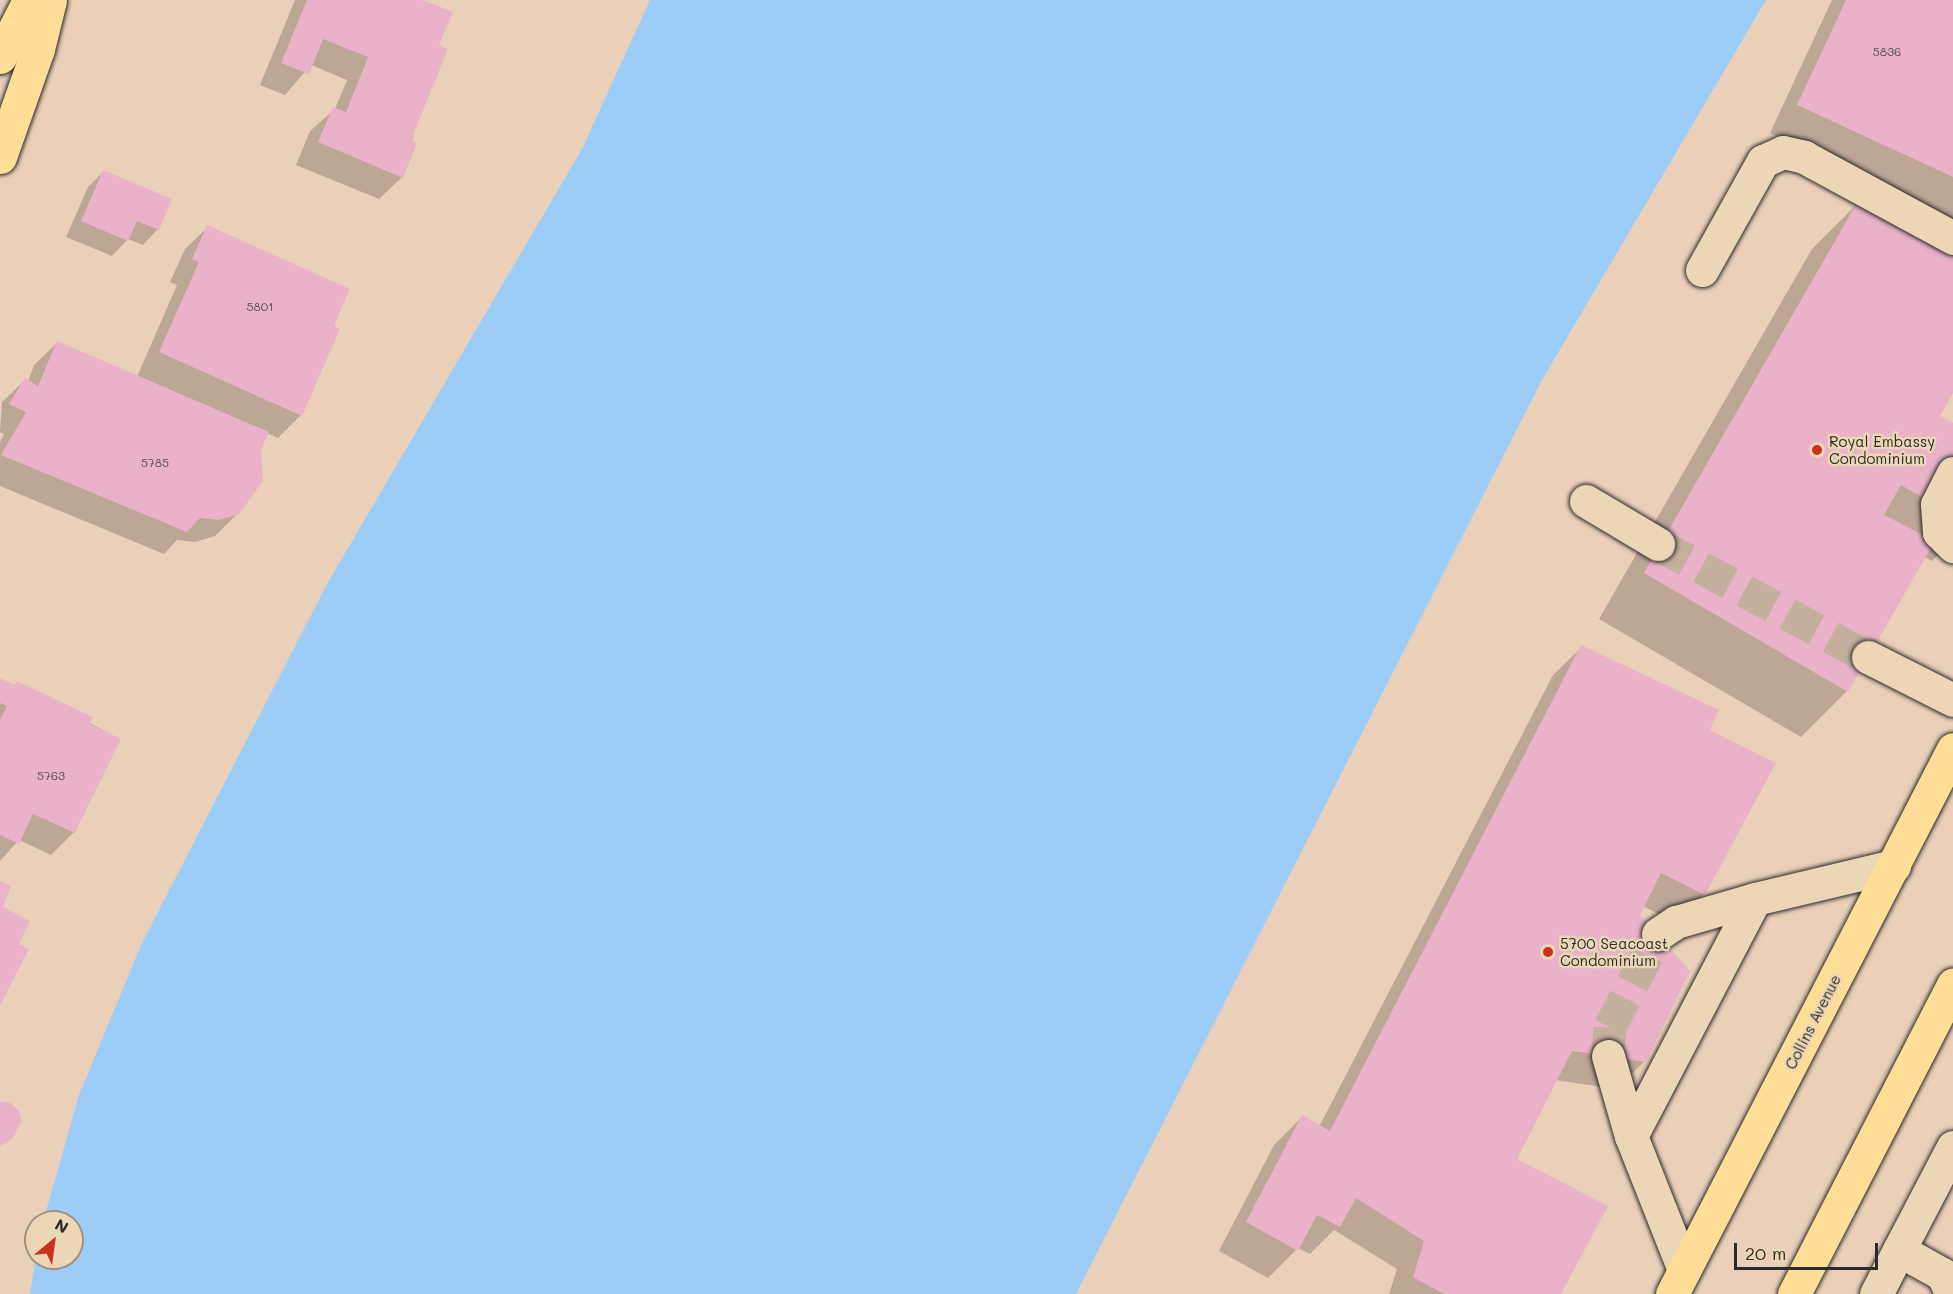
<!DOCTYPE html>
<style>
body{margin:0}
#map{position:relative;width:1953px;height:1294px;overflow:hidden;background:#ebd0b9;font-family:Mali,sans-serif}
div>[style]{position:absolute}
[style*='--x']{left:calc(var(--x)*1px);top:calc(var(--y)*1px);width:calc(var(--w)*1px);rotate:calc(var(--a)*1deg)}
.water>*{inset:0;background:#9ccdf9}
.shadow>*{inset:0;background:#0003}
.building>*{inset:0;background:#e9b2c8}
.minor-tunnel>*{height:33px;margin-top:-16.5px;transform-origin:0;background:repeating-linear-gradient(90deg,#c5af9d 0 33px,transparent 0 49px)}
.roads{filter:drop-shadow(0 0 2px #2b2b2b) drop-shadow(0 0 2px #2b2b2b)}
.minor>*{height:33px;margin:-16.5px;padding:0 16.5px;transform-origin:16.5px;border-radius:16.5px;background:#ebd7b5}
.major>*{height:33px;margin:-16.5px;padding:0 16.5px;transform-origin:16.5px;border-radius:16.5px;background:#fedd96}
.dots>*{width:16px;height:16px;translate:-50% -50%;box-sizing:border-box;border:3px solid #ebd7b5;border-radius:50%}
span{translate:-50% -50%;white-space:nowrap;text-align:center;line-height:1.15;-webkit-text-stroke:5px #ebd7b5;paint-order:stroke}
.number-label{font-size:12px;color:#5a4d52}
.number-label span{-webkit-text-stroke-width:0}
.poi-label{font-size:15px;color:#2b2b2b}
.left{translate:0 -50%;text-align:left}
.street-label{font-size:15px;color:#2b2b2b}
.north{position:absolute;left:24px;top:1210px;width:60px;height:60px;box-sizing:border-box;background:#ebd7b5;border:2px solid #9e927e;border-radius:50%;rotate:29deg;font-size:16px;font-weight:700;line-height:24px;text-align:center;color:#2b2b2b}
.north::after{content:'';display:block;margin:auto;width:21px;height:27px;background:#c8321e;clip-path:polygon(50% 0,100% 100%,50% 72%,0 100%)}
.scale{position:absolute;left:1734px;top:1243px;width:144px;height:27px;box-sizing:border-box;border:3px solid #2b2b2b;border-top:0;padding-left:8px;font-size:18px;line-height:21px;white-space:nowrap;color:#2b2b2b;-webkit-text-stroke:4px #ebd7b5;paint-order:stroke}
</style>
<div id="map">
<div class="water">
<div style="clip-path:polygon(650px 0,1766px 0,1542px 380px,1076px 1294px,30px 1294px,36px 1256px,72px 1258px,72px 1222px,43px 1222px,79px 1095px,141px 945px,327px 584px,582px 149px)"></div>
</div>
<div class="shadow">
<div style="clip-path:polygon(295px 0,419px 0,437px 46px,402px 177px,379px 199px,296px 165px,310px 131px,335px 109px,347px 80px,311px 65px,285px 95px,260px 85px)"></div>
<div style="clip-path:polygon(1832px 0,1953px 0,1953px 219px,1770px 133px)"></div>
<div style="clip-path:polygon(103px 172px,158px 229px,143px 245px,128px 239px,112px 256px,66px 237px,88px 187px)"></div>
<div style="clip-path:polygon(1858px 203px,1953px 255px,1953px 391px,1938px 416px,1953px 424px,1953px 539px,1932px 561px,1924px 557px,1847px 691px,1801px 737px,1599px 619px,1812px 249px)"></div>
<div style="clip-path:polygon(208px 227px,332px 327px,301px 415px,278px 438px,267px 433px,238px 513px,215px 536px,195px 542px,177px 540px,164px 554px,0 486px,0 442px,4px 434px,0 432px,2px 402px,25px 380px,28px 382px,34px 365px,57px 343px,137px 377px,177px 285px,170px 282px,185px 249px)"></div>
<div style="clip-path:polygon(1582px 647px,1708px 731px,1704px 894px,1676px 922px,1642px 906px,1638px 915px,1645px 1061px,1616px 1089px,1555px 1080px,1515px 1160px,1559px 1294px,1389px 1294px,1397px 1269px,1334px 1230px,1310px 1254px,1298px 1248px,1268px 1278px,1219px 1251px,1274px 1145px,1302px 1117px,1319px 1127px,1553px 675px)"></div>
<div style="clip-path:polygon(0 680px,13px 686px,17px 683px,119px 739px,74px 832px,51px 855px,19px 840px,0 861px)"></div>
</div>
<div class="building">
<div style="clip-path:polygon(307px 0,423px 0,453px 12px,439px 45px,448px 49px,411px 140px,417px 143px,403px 178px,318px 142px,333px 107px,346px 112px,368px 57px,323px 39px,309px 74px,281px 63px)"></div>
<div style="clip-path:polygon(1846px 0,1953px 0,1953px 177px,1797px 105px)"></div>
<div style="clip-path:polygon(103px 170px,172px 199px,159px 230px,137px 221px,128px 241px,81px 221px)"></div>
<div style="clip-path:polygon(1858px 201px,1953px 253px,1953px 393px,1940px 416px,1953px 423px,1953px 515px,1901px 485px,1884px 515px,1935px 541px,1848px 692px,1644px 573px)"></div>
<div style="clip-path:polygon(207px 225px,350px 289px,334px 326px,340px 329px,302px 416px,159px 352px,199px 262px,192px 259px)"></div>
<div style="clip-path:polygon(57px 341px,269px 432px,261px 449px,263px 481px,239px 514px,219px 520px,200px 518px,187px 532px,1px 455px,26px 412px,9px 404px,25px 378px,38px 386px)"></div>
<div style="clip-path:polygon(1581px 645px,1719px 710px,1710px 730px,1776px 763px,1705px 895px,1661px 873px,1640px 915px,1690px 971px,1646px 1062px,1572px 1051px,1517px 1159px,1608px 1206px,1561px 1294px,1444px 1294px,1413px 1277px,1424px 1241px,1356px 1198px,1340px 1227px,1317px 1215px,1298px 1251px,1246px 1222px,1302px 1115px,1330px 1131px)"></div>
<div style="clip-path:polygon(0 678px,15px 685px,17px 681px,93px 717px,90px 724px,121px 739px,75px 833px,33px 814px,19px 844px,0 835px,0 720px,7px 706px,0 703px)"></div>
<div style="clip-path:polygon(0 881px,11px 886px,3px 907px,30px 921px,19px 944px,29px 949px,0 1006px)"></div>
<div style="clip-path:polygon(0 1102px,10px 1102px,19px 1111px,22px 1121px,12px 1139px,0 1146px)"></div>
</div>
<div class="minor-tunnel">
<div style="--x:1658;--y:544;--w:238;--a:28.3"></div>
<div style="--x:1608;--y:1056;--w:29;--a:-86"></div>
<div style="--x:1610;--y:1027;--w:105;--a:-62.7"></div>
</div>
<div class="roads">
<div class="minor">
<div style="--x:1702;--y:270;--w:125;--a:-60.8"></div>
<div style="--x:1763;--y:161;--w:22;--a:-24"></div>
<div style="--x:1783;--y:152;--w:22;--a:13"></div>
<div style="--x:1804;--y:157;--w:170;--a:28.5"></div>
<div style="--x:1953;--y:473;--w:35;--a:117"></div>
<div style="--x:1937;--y:504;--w:28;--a:86"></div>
<div style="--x:1939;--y:532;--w:20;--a:45"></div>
<div style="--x:1586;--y:501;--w:84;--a:30.8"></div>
<div style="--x:1868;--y:657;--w:95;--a:26.8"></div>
<div style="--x:1658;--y:934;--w:22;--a:-34"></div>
<div style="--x:1676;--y:922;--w:82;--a:-16.2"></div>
<div style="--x:1755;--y:899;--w:143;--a:-13.4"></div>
<div style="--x:1608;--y:1056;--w:83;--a:74"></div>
<div style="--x:1631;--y:1136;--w:144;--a:68.4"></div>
<div style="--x:1631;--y:1136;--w:267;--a:-62.4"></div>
<div style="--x:1899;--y:1250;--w:49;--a:29.2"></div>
<div style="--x:1942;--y:1274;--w:22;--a:63"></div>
<div style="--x:1876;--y:1294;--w:166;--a:-62.4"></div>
</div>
<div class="major">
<div style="--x:0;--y:57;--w:64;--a:-63"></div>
<div style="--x:0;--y:157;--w:114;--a:-70.6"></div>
<div style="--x:38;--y:49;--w:50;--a:-76.2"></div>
<div style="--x:1672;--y:1294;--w:613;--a:-62.72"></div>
<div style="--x:1794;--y:1294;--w:348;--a:-62.8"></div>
</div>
</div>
<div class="dots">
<div style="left:1817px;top:450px;background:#c8321e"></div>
<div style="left:1548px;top:952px;background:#c8321e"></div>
</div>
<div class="number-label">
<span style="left:1887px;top:52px">5836</span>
<span style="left:260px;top:307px">5801</span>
<span style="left:155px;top:463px">5785</span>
<span style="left:51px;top:776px">5763</span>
</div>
<div class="poi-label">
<span class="left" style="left:1829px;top:450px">Royal Embassy<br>Condominium</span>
<span class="left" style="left:1560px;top:952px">5700 Seacoast<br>Condominium</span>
</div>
<div class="street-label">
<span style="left:1813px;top:1022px;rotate:-63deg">Collins Avenue</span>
</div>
<div class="north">N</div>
<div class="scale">20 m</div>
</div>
